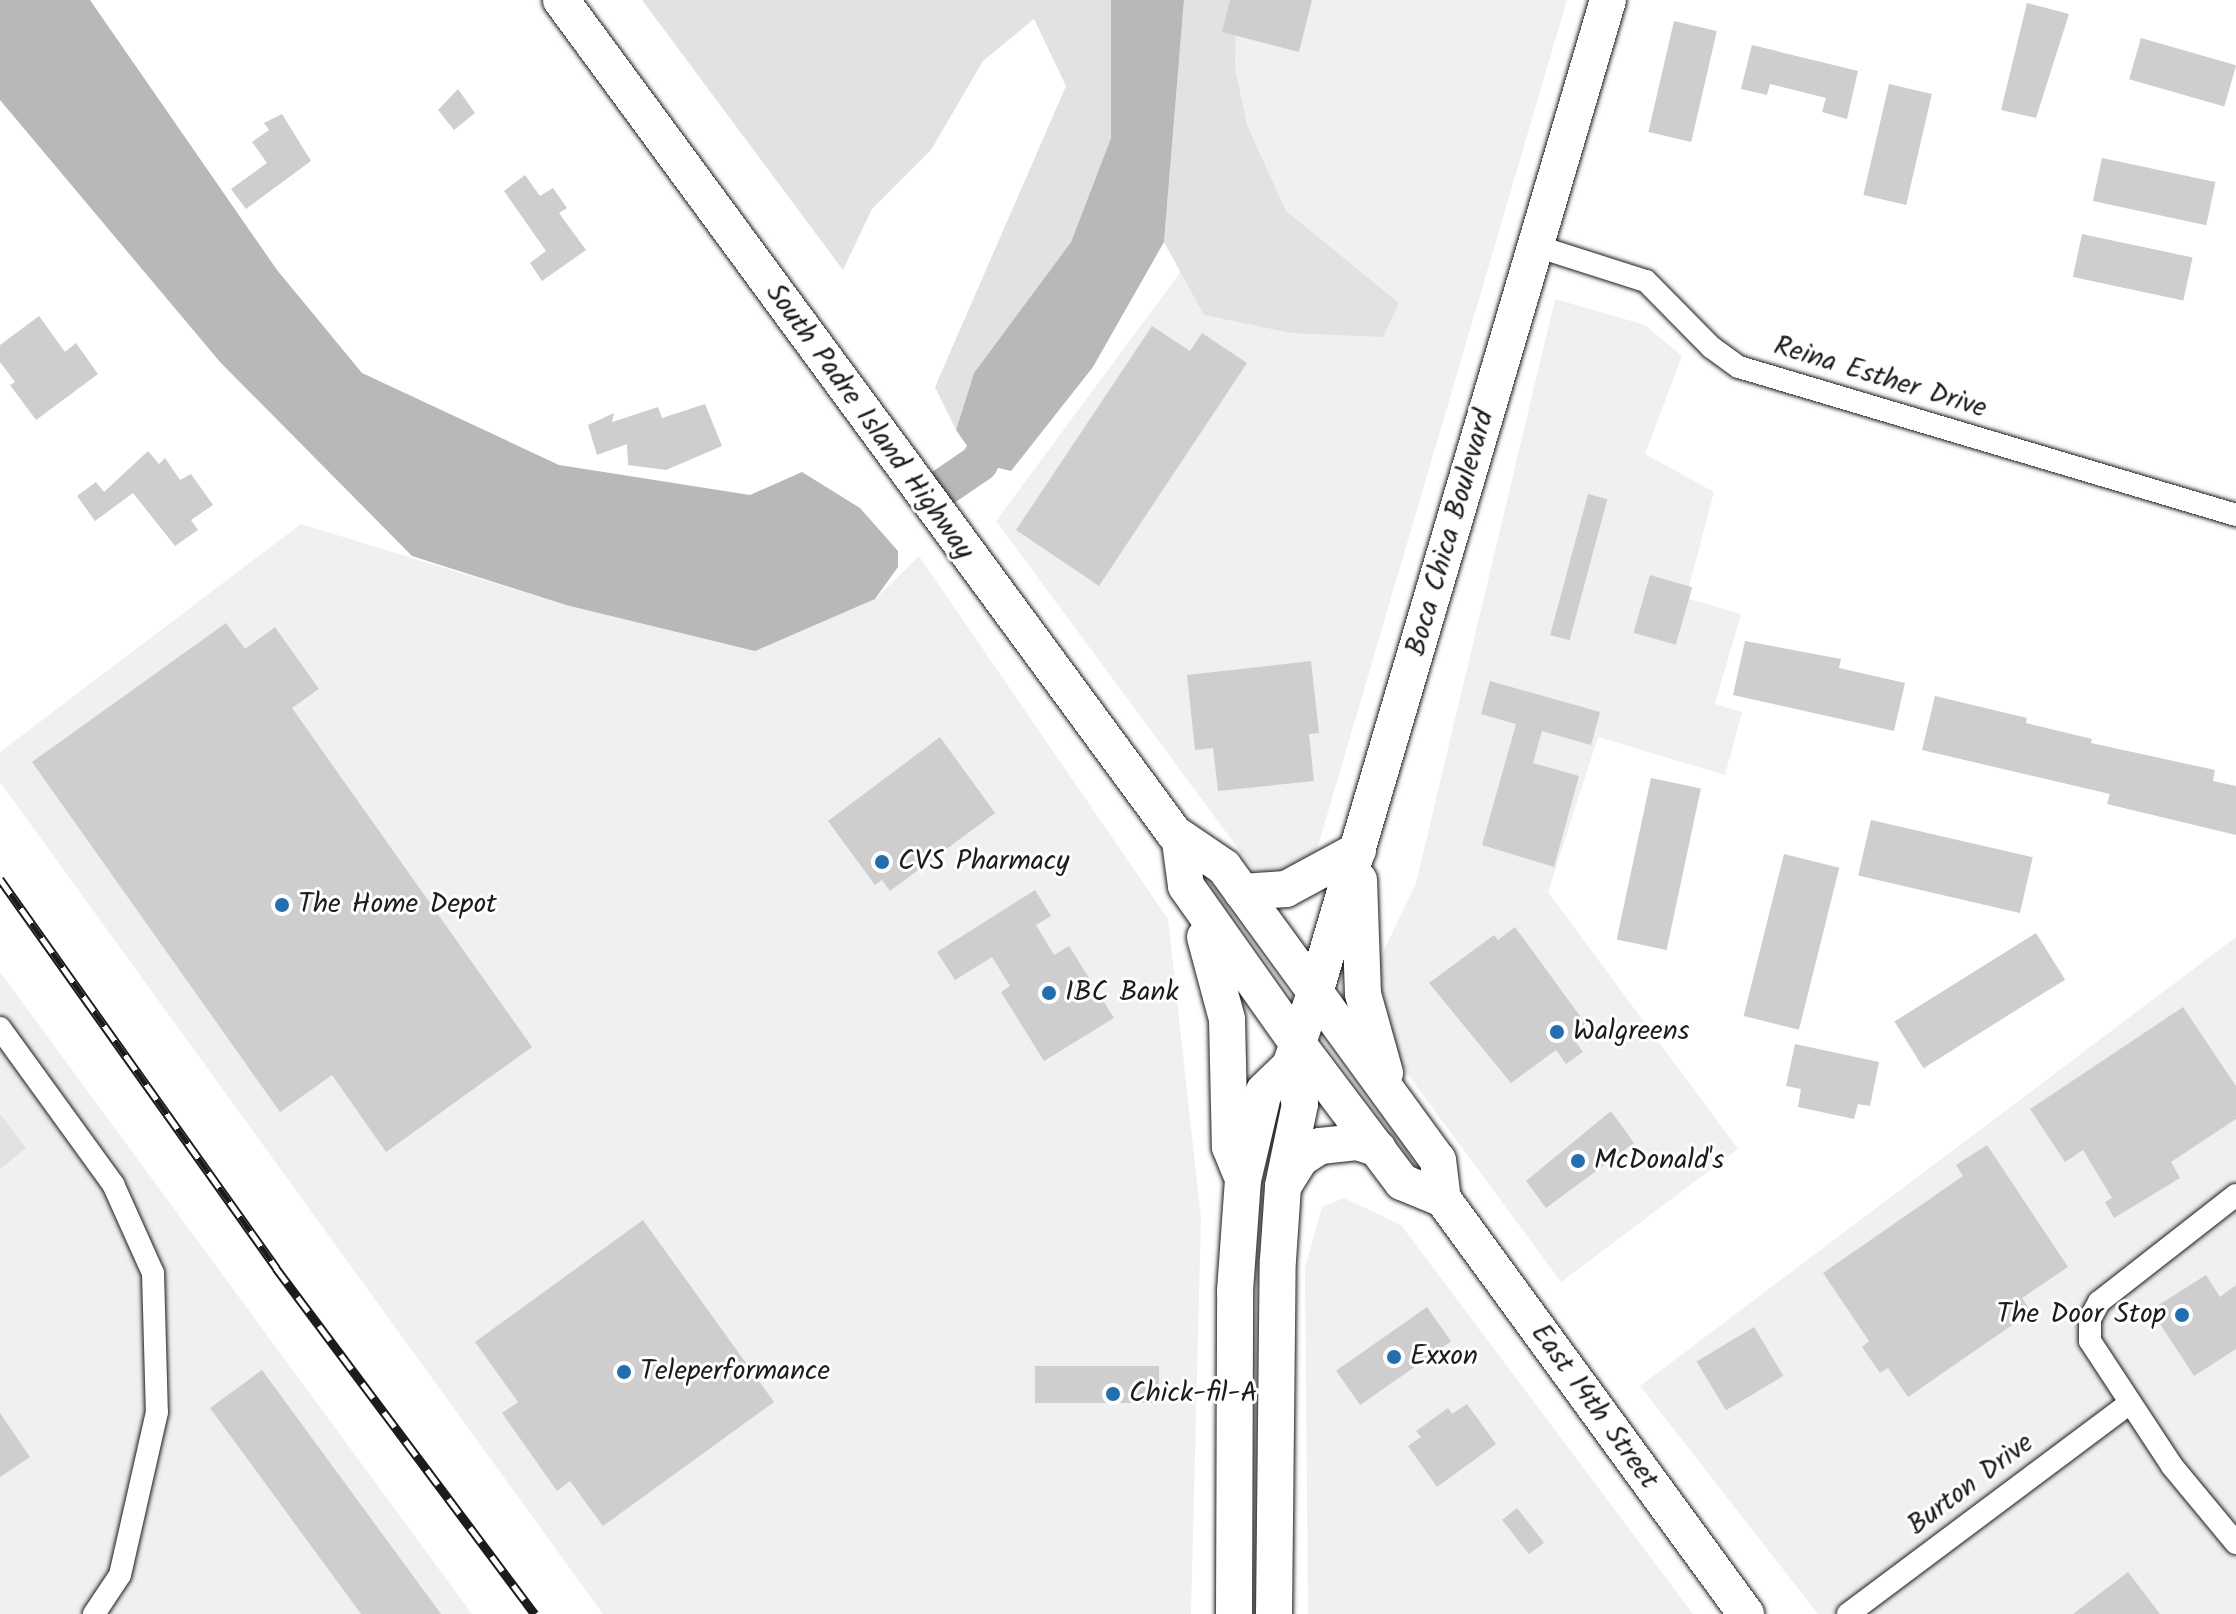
<!DOCTYPE html>
<style>
body{margin:0}
#map{position:relative;width:2236px;height:1614px;overflow:hidden;background:#fff;font-family:Kalam,sans-serif}
div>[style]{position:absolute}
[style*='--x']{left:calc(var(--x)*1px);top:calc(var(--y)*1px);width:calc(var(--w)*1px);rotate:calc(var(--a)*1deg)}
.built>*{inset:0;background:#f0f0f0}
.green>*{inset:0;background:#e2e2e2}
.water>*{inset:0;background:#b8b8b8}
.river>*{height:38px;margin:-19px;padding:0 19px;transform-origin:19px;border-radius:19px;background:#b8b8b8}
.building>*{inset:0;background:#cecece;transform-origin:0 0}
.roads{filter:drop-shadow(0 0 2px #1c1c1c) drop-shadow(0 0 2px #1c1c1c)}
.minor>*{height:22px;margin:-11px;padding:0 11px;transform-origin:11px;border-radius:11px;background:#fff}
.primary>*{height:36px;margin:-18px;padding:0 18px;transform-origin:18px;border-radius:18px;background:#fff}
.rail>*{height:9px;margin-top:-4.5px;transform-origin:0;background:repeating-linear-gradient(90deg,#fff 0 18px,#1c1c1c 0 36px);box-sizing:border-box;border-block:2px solid #1c1c1c}
.dots>*{width:22px;height:22px;translate:-50% -50%;box-sizing:border-box;border:4px solid #fff;border-radius:50%}
span{translate:-50% -50%;white-space:nowrap;text-align:center;line-height:1.15;-webkit-text-stroke:6px #fff;paint-order:stroke}
.street-label{font-size:28px;color:#1c1c1c}
.poi-label{font-size:28px;color:#1c1c1c}
.left{translate:0 -50%;text-align:left}
.right{translate:-100% -50%;text-align:right}
</style>
<div id="map">
<div class="built">
<div style="clip-path:polygon(1206px 0,1567px 0,1313px 863px,1285px 878px,1254px 870px,996px 521px,1191px 258px)"></div>
<div style="clip-path:polygon(1555px 299px,1645px 325px,1682px 356px,1645px 454px,1714px 492px,1686px 598px,1741px 614px,1715px 704px,1742px 712px,1725px 775px,1598px 737px,1548px 892px,1738px 1149px,1561px 1282px,1406px 1072px,1363px 994px,1416px 883px)"></div>
<div style="clip-path:polygon(301px 524px,566px 605px,875px 599px,919px 556px,1168px 919px,1201px 1218px,1191px 1614px,603px 1614px,0 782px,0 752px)"></div>
<div style="clip-path:polygon(2236px 937px,2236px 1614px,1818px 1614px,1640px 1386px)"></div>
<div style="clip-path:polygon(0 972px,472px 1614px,0 1614px)"></div>
<div style="clip-path:polygon(1344px 1198px,1401px 1225px,1693px 1614px,1308px 1614px,1305px 1268px,1322px 1207px)"></div>
</div>
<div class="green">
<div style="clip-path:polygon(642px 0,1111px 0,1116px 27px,1111px 138px,1071px 242px,974px 373px,956px 430px,935px 387px,1066px 86px,1034px 19px,983px 61px,931px 150px,872px 209px,843px 270px)"></div>
<div style="clip-path:polygon(1184px 0,1236px 0,1235px 68px,1247px 125px,1286px 211px,1399px 303px,1383px 337px,1291px 333px,1204px 315px,1164px 242px)"></div>
<div style="clip-path:polygon(0 1114px,26px 1148px,0 1169px)"></div>
</div>
<div class="water">
<div style="clip-path:polygon(0 0,90px 0,277px 270px,362px 373px,559px 465px,750px 495px,802px 472px,860px 508px,898px 551px,898px 567px,875px 599px,755px 651px,566px 605px,412px 556px,220px 362px,0 100px)"></div>
<div style="clip-path:polygon(1111px 0,1184px 0,1164px 242px,1093px 367px,1011px 471px,979px 463px,956px 430px,974px 373px,1071px 242px,1111px 138px)"></div>
</div>
<div class="river">
<div style="--x:941;--y:489;--w:46;--a:-34.4"></div>
<div style="--x:979;--y:463;--w:51;--a:-59.4"></div>
</div>
<div class="building">
<div style="clip-path:polygon(1230px 0,1312px 0,1299px 52px,1222px 32px)"></div>
<div style="clip-path:polygon(2027px 3px,2069px 14px,2036px 118px,2001px 110px)"></div>
<div style="left:1674px;top:21px;width:44px;height:114px;rotate:13deg"></div>
<div style="left:2141px;top:38px;width:99px;height:43px;rotate:16deg"></div>
<div style="clip-path:polygon(1752px 45px,1858px 71px,1847px 119px,1822px 112px,1826px 98px,1770px 84px,1767px 95px,1741px 89px)"></div>
<div style="left:1889px;top:84px;width:44px;height:114px;rotate:13deg"></div>
<div style="clip-path:polygon(458px 89px,475px 113px,454px 130px,438px 110px)"></div>
<div style="clip-path:polygon(282px 114px,311px 161px,246px 209px,231px 189px,267px 163px,252px 142px,269px 130px,264px 123px)"></div>
<div style="left:2102px;top:158px;width:116px;height:44px;rotate:12deg"></div>
<div style="clip-path:polygon(525px 175px,540px 196px,553px 188px,567px 208px,559px 213px,586px 250px,542px 281px,530px 263px,546px 251px,504px 191px)"></div>
<div style="left:2082px;top:234px;width:113px;height:44px;rotate:12deg"></div>
<div style="clip-path:polygon(39px 316px,65px 352px,76px 343px,98px 374px,36px 420px,10px 385px,15px 382px,0 362px,0 345px)"></div>
<div style="clip-path:polygon(1152px 326px,1190px 351px,1202px 333px,1247px 363px,1099px 586px,1016px 530px)"></div>
<div style="clip-path:polygon(705px 404px,722px 446px,666px 470px,628px 465px,627px 444px,597px 455px,588px 425px,614px 413px,612px 422px,658px 407px,662px 418px)"></div>
<div style="clip-path:polygon(148px 451px,159px 464px,165px 458px,180px 480px,191px 474px,213px 505px,191px 520px,198px 530px,175px 546px,133px 493px,95px 521px,77px 496px,96px 482px,104px 492px)"></div>
<div style="left:1588px;top:494px;width:20px;height:146px;rotate:15deg"></div>
<div style="left:1650px;top:575px;width:44px;height:60px;rotate:16deg"></div>
<div style="clip-path:polygon(226px 623px,245px 649px,275px 627px,319px 689px,292px 708px,532px 1047px,386px 1152px,332px 1075px,280px 1112px,32px 762px)"></div>
<div style="clip-path:polygon(1745px 641px,1841px 659px,1839px 668px,1905px 683px,1894px 731px,1733px 695px)"></div>
<div style="clip-path:polygon(1311px 661px,1319px 733px,1309px 734px,1314px 781px,1218px 791px,1213px 748px,1195px 750px,1187px 675px)"></div>
<div style="clip-path:polygon(1490px 681px,1600px 712px,1591px 745px,1542px 731px,1533px 763px,1579px 776px,1554px 867px,1482px 845px,1516px 724px,1481px 714px)"></div>
<div style="clip-path:polygon(1935px 696px,2027px 718px,2026px 723px,2092px 739px,2091px 743px,2215px 770px,2213px 781px,2236px 786px,2236px 835px,2107px 804px,2110px 794px,1922px 750px)"></div>
<div style="clip-path:polygon(940px 737px,995px 813px,890px 891px,882px 880px,875px 885px,828px 821px)"></div>
<div style="left:1651px;top:778px;width:51px;height:165px;rotate:12deg"></div>
<div style="left:1871px;top:820px;width:166px;height:57px;rotate:13deg"></div>
<div style="left:1784px;top:854px;width:57px;height:167px;rotate:14deg"></div>
<div style="clip-path:polygon(1035px 890px,1051px 916px,1036px 925px,1054px 955px,1069px 946px,1114px 1018px,1044px 1061px,1001px 992px,1010px 986px,992px 957px,955px 980px,937px 952px)"></div>
<div style="clip-path:polygon(1515px 927px,1588px 1027px,1573px 1038px,1583px 1052px,1566px 1064px,1556px 1050px,1511px 1083px,1429px 983px,1494px 935px,1498px 940px)"></div>
<div style="left:2036px;top:933px;width:55px;height:167px;rotate:58deg"></div>
<div style="clip-path:polygon(2183px 1007px,2236px 1086px,2236px 1119px,2171px 1162px,2180px 1178px,2114px 1218px,2105px 1202px,2112px 1198px,2083px 1150px,2065px 1162px,2030px 1109px)"></div>
<div style="clip-path:polygon(1795px 1044px,1879px 1062px,1870px 1106px,1858px 1104px,1854px 1119px,1798px 1107px,1801px 1089px,1786px 1086px)"></div>
<div style="clip-path:polygon(1611px 1111px,1634px 1143px,1546px 1208px,1526px 1181px)"></div>
<div style="clip-path:polygon(1987px 1145px,2068px 1267px,2022px 1298px,2031px 1312px,1908px 1397px,1888px 1368px,1880px 1373px,1862px 1347px,1869px 1341px,1823px 1273px,1963px 1176px,1956px 1165px)"></div>
<div style="clip-path:polygon(643px 1220px,774px 1402px,603px 1526px,570px 1481px,557px 1491px,502px 1413px,518px 1402px,475px 1342px)"></div>
<div style="clip-path:polygon(2206px 1275px,2220px 1297px,2236px 1285px,2236px 1349px,2194px 1376px,2151px 1310px)"></div>
<div style="left:1427px;top:1307px;width:42px;height:111px;rotate:55deg"></div>
<div style="left:1754px;top:1327px;width:57px;height:67px;rotate:59deg"></div>
<div style="left:1035px;top:1366px;width:124px;height:37px"></div>
<div style="clip-path:polygon(262px 1370px,441px 1614px,361px 1614px,210px 1408px)"></div>
<div style="clip-path:polygon(1467px 1404px,1496px 1444px,1437px 1487px,1408px 1446px,1421px 1437px,1416px 1431px,1448px 1408px,1452px 1414px)"></div>
<div style="clip-path:polygon(0 1413px,30px 1457px,0 1477px)"></div>
<div style="left:1517px;top:1508px;width:44px;height:19px;rotate:52deg"></div>
<div style="clip-path:polygon(2128px 1572px,2160px 1614px,2073px 1614px)"></div>
</div>
<div class="roads">
<div class="minor">
<div style="--x:1536;--y:246;--w:115;--a:17.7"></div>
<div style="--x:1646;--y:281;--w:93;--a:45.4"></div>
<div style="--x:1711;--y:347;--w:34;--a:36"></div>
<div style="--x:1739;--y:367;--w:519;--a:16.58"></div>
<div style="--x:0;--y:1028;--w:193;--a:54.1"></div>
<div style="--x:113;--y:1184;--w:98;--a:65.8"></div>
<div style="--x:153;--y:1273;--w:139;--a:88.4"></div>
<div style="--x:157;--y:1412;--w:167;--a:102.8"></div>
<div style="--x:120;--y:1575;--w:47;--a:123.7"></div>
<div style="--x:2236;--y:1195;--w:174;--a:142"></div>
<div style="--x:2099;--y:1302;--w:19;--a:118"></div>
<div style="--x:2090;--y:1319;--w:22;--a:90"></div>
<div style="--x:2090;--y:1341;--w:149;--a:56.7"></div>
<div style="--x:2172;--y:1466;--w:100;--a:50.3"></div>
<div style="--x:1848;--y:1614;--w:352;--a:-36.8"></div>
</div>
<div class="primary">
<div style="--x:561;--y:0;--w:1034;--a:53.65"></div>
<div style="--x:1174;--y:833;--w:60;--a:34.2"></div>
<div style="--x:1224;--y:867;--w:363;--a:53.9"></div>
<div style="--x:1438;--y:1160;--w:39;--a:83"></div>
<div style="--x:1443;--y:1199;--w:514;--a:53.87"></div>
<div style="--x:1180;--y:841;--w:45;--a:82.4"></div>
<div style="--x:1186;--y:886;--w:194;--a:54.7"></div>
<div style="--x:1298;--y:1044;--w:173;--a:53"></div>
<div style="--x:1402;--y:1182;--w:44;--a:22.5"></div>
<div style="--x:1359;--y:880;--w:114;--a:88"></div>
<div style="--x:1363;--y:994;--w:82;--a:74.4"></div>
<div style="--x:1242;--y:892;--w:44;--a:-3.9"></div>
<div style="--x:1286;--y:889;--w:82;--a:-28.4"></div>
<div style="--x:1205;--y:937;--w:85;--a:75"></div>
<div style="--x:1227;--y:1019;--w:128;--a:88.7"></div>
<div style="--x:1230;--y:1147;--w:27;--a:68"></div>
<div style="--x:1284;--y:1185;--w:31;--a:-58"></div>
<div style="--x:1300;--y:1159;--w:24;--a:-33"></div>
<div style="--x:1320;--y:1146;--w:37;--a:-6"></div>
<div style="--x:1357;--y:1142;--w:22;--a:18"></div>
<div style="--x:1234;--y:1614;--w:323;--a:-89.8"></div>
<div style="--x:1235;--y:1291;--w:111;--a:-85.9"></div>
<div style="--x:1243;--y:1180;--w:91;--a:-76.7"></div>
<div style="--x:1264;--y:1091;--w:36;--a:-44"></div>
<div style="--x:1290;--y:1066;--w:77;--a:-71.1"></div>
<div style="--x:1315;--y:993;--w:1035;--a:-73.56"></div>
<div style="--x:1274;--y:1614;--w:354;--a:-89.4"></div>
<div style="--x:1278;--y:1260;--w:74;--a:-86.1"></div>
<div style="--x:1283;--y:1186;--w:84;--a:-78.3"></div>
<div style="--x:1300;--y:1104;--w:39;--a:-105"></div>
</div>
</div>
<div class="rail">
<div style="--x:0;--y:879;--w:477;--a:54.6"></div>
<div style="--x:276;--y:1268;--w:432;--a:53.2"></div>
</div>
<div class="dots">
<div style="left:882px;top:862px;background:#1f6fb2"></div>
<div style="left:282px;top:905px;background:#1f6fb2"></div>
<div style="left:1049px;top:993px;background:#1f6fb2"></div>
<div style="left:1557px;top:1032px;background:#1f6fb2"></div>
<div style="left:1578px;top:1161px;background:#1f6fb2"></div>
<div style="left:2182px;top:1315px;background:#1f6fb2"></div>
<div style="left:1394px;top:1357px;background:#1f6fb2"></div>
<div style="left:624px;top:1372px;background:#1f6fb2"></div>
<div style="left:1113px;top:1394px;background:#1f6fb2"></div>
</div>
<div class="street-label">
<span style="left:1880px;top:378px;rotate:17deg">Reina Esther Drive</span>
<span style="left:869px;top:422px;rotate:54deg">South Padre Island Highway</span>
<span style="left:1451px;top:533px;rotate:-74deg">Boca Chica Boulevard</span>
<span style="left:1594px;top:1407px;rotate:54deg">East 14th Street</span>
<span style="left:1971px;top:1485px;rotate:-37deg">Burton Drive</span>
</div>
<div class="poi-label">
<span class="left" style="left:898px;top:862px">CVS Pharmacy</span>
<span class="left" style="left:298px;top:905px">The Home Depot</span>
<span class="left" style="left:1065px;top:993px">IBC Bank</span>
<span class="left" style="left:1573px;top:1032px">Walgreens</span>
<span class="left" style="left:1594px;top:1161px">McDonald's</span>
<span class="right" style="left:2166px;top:1315px">The Door Stop</span>
<span class="left" style="left:1410px;top:1357px">Exxon</span>
<span class="left" style="left:640px;top:1372px">Teleperformance</span>
<span class="left" style="left:1129px;top:1394px">Chick-fil-A</span>
</div>
</div>
